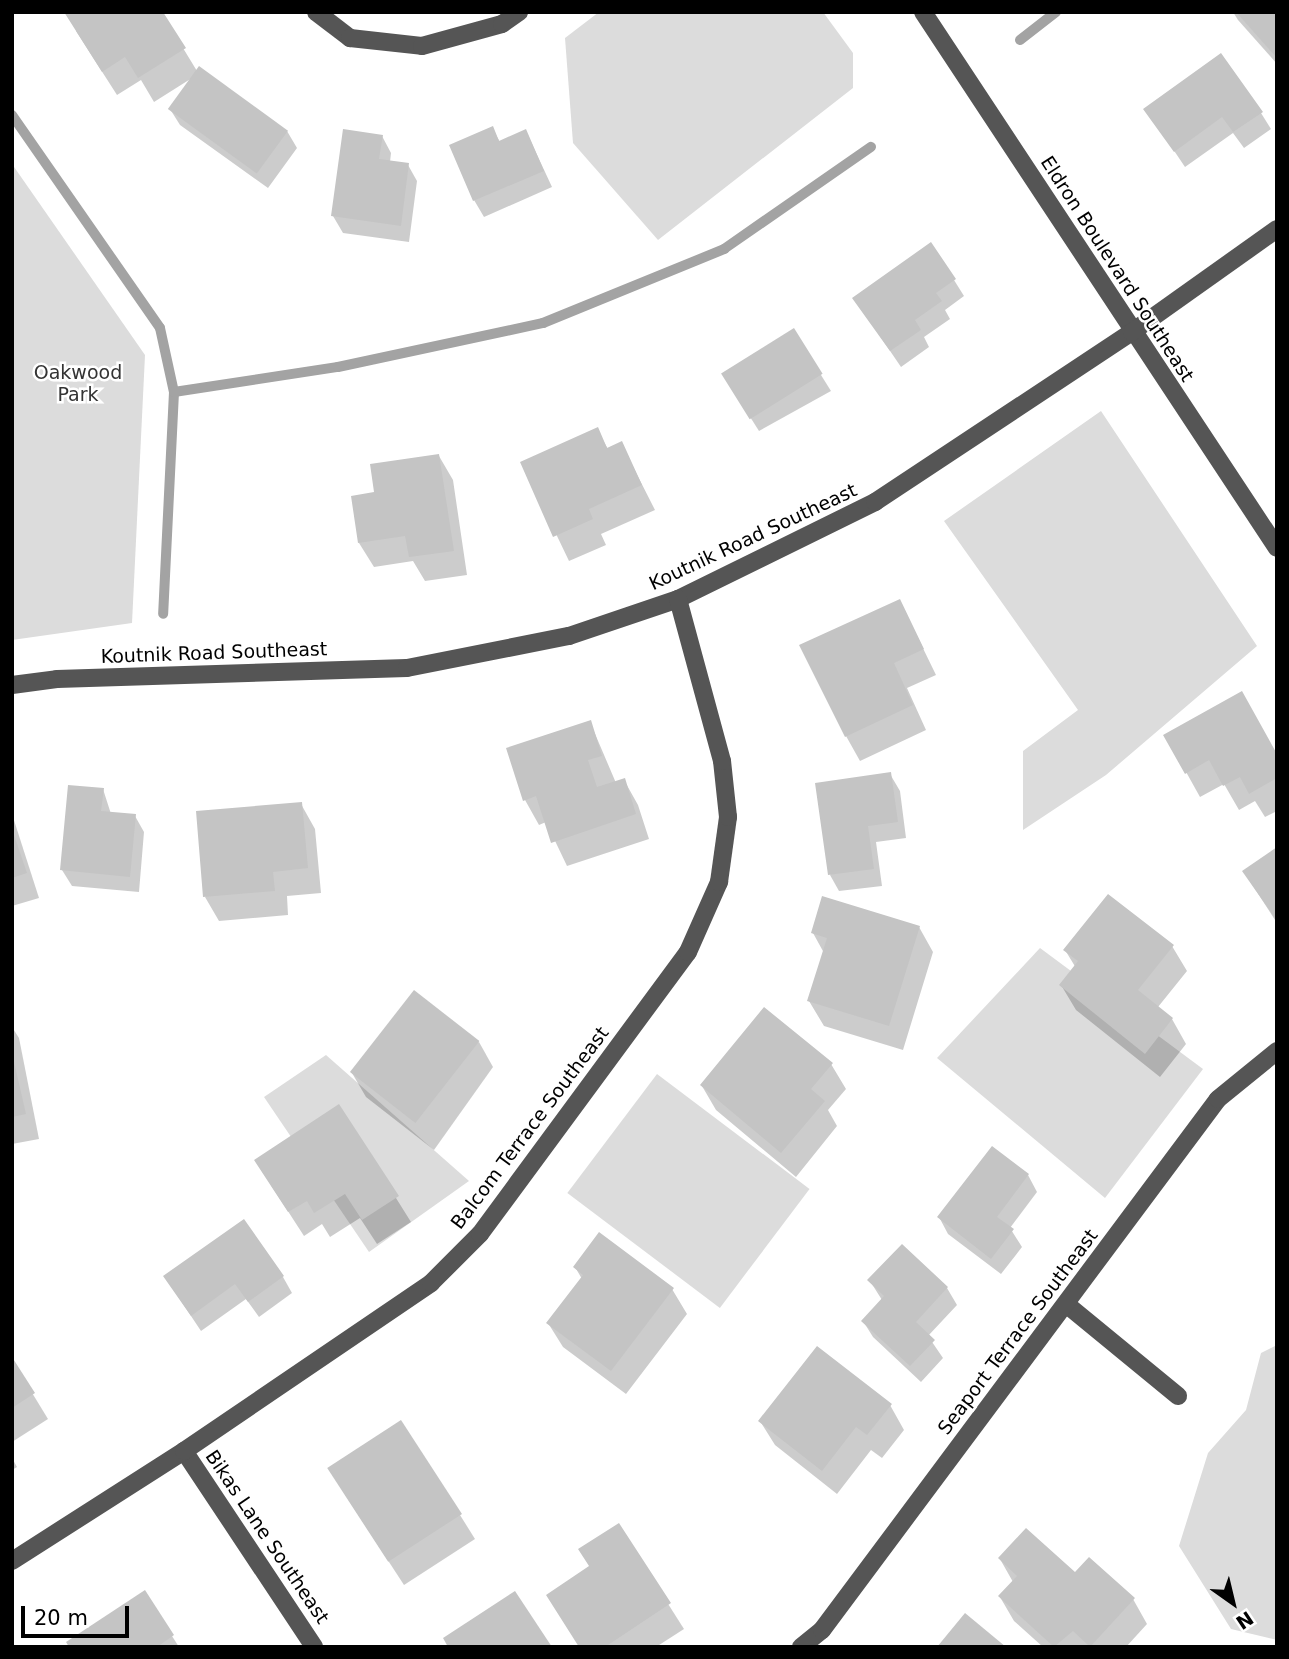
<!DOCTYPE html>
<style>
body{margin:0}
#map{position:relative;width:1289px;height:1659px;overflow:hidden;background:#fff;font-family:"DejaVu Sans",sans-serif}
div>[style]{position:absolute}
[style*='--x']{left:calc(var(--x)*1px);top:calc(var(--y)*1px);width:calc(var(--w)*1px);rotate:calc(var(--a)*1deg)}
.green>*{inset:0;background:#dcdcdc;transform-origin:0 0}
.shadow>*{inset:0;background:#0003}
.stream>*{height:10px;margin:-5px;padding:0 5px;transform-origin:5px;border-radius:5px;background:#a3a3a3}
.building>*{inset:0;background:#c4c4c4;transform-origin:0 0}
.minor>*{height:18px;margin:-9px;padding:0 9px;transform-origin:9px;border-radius:9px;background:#555}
span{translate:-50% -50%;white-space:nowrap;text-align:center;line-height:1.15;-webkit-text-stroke:5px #fff;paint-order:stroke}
.street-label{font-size:19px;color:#000}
.park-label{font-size:19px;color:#333}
.frame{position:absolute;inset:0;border:14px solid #000;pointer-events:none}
.north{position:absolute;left:1198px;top:1568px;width:70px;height:70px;-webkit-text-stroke:5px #fff;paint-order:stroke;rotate:146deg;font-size:19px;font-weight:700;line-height:28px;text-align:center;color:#000}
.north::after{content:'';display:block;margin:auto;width:24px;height:32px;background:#000;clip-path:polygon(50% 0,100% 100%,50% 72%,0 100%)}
.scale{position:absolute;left:21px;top:1606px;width:108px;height:32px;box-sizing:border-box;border:4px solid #000;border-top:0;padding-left:9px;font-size:21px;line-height:24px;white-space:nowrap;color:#000;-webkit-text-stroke:5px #fff;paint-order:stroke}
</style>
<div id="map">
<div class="green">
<div style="clip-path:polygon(599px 12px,823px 12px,853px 53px,853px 88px,658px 240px,573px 143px,565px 38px)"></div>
<div style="clip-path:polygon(12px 164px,145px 355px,132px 623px,12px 640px)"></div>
<div style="clip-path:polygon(1101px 411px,1257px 646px,1106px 775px,1023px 830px,1023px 751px,1078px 710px,944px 521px)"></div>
<div style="clip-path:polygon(1040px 948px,1203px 1069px,1105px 1198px,937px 1058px)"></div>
<div style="clip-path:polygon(326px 1055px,469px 1181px,369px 1252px,264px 1097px)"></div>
<div style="left:657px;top:1074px;width:191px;height:149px;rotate:37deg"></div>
<div style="clip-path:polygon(1277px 1345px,1277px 1640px,1231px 1629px,1179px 1546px,1208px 1453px,1246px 1410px,1261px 1353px)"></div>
</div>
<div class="shadow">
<div style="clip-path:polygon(161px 12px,197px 71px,287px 131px,297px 148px,268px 188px,180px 125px,170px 109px,192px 78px,154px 102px,141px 80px,117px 95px,76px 31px)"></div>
<div style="clip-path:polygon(1233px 12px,1277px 12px,1277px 64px,1238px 20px)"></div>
<div style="clip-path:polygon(1146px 109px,1261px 113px,1271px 129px,1244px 148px,1233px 133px,1185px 167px)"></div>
<div style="clip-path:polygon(492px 128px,500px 142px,526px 131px,552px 187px,484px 217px,474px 200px)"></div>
<div style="clip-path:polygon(382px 136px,391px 153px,390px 162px,408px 165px,417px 181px,409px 242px,343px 233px,333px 216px)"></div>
<div style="clip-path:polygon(954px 280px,964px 296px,945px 310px,950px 319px,924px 337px,929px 347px,901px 367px,854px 298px)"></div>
<div style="clip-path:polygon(793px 330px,831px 391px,759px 431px,733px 390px)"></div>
<div style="clip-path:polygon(597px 430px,608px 449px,621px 443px,655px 510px,601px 534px,606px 545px,569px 561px,522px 463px)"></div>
<div style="clip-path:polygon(439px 456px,453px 480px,467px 575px,425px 581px,413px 561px,374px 567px,359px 543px,376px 494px)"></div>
<div style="clip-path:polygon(900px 601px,936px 675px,907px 688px,926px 730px,860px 761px,846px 736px)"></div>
<div style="clip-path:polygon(590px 722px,616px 783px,624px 780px,638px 805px,649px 839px,567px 866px,546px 822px,539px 825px,525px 800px)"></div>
<div style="clip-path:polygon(1166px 736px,1277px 757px,1277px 811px,1265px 817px,1255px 801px,1239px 810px,1224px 784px,1200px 797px)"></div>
<div style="clip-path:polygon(890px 774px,900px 791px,906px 838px,876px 842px,882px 886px,839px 891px,830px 875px)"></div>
<div style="clip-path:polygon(103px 789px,111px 814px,135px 816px,144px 832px,139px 892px,72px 886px,62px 870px)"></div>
<div style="clip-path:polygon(301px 804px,315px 829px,321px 893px,287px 896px,288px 915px,219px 921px,205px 897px)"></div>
<div style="clip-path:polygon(12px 814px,39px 898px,12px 906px)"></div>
<div style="clip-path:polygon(1277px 849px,1277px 923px,1244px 872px)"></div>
<div style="clip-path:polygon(919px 927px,933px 952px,903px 1050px,824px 1026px,809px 1001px,824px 953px,813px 933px)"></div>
<div style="clip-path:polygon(1172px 946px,1187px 971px,1158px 1007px,1172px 1019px,1186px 1044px,1160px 1077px,1076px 1010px,1061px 985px,1076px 968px,1065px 950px)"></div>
<div style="clip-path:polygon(12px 1027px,19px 1038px,39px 1139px,12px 1144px)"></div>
<div style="clip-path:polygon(479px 1042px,493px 1067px,434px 1150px,366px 1097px,352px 1073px)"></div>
<div style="clip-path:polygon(831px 1064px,846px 1089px,828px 1110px,837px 1126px,796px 1177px,716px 1110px,702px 1086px)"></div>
<div style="clip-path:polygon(339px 1107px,411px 1222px,377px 1244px,360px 1218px,330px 1237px,322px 1224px,304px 1236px,271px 1185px)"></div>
<div style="clip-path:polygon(1028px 1175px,1037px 1192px,1010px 1228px,1022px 1247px,1001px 1274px,948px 1234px,939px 1217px)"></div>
<div style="clip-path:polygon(902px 1246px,947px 1288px,957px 1305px,928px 1336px,943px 1358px,921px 1382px,873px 1337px,863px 1321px,882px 1300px,870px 1281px)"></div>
<div style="clip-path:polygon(575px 1267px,672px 1289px,687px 1314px,626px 1394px,563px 1347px,548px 1323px,582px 1279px)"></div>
<div style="clip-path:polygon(165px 1277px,283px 1277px,292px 1293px,259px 1317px,246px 1299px,201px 1331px)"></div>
<div style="clip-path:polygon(12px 1360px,48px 1419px,12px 1442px)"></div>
<div style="clip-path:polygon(890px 1405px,904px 1430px,882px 1458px,871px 1450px,837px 1494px,775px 1445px,760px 1421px)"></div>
<div style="clip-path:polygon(12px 1458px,17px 1467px,12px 1470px)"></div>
<div style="clip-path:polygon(344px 1493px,460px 1515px,475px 1539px,404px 1585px)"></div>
<div style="clip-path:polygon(618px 1525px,684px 1629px,656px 1647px,579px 1647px,590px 1567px)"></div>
<div style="clip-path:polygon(1000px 1559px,1075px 1575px,1133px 1599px,1147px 1624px,1126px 1647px,1043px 1647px,1014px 1621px,1000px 1597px,1013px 1582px)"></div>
<div style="clip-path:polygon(172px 1636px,179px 1647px,71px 1647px)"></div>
</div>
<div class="stream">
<div style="--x:1020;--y:40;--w:46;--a:-37.9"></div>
<div style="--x:12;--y:115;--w:259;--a:55.2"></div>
<div style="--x:160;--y:328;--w:66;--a:77.7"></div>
<div style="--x:174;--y:392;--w:222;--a:92.8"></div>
<div style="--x:174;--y:392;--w:166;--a:-8.7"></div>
<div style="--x:338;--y:367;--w:210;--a:-12.1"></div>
<div style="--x:543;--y:323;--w:196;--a:-22.2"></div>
<div style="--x:724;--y:249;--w:179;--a:-34.8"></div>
</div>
<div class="building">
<div style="clip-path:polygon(64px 12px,163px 12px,186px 48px,138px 78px,125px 57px,102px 72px)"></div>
<div style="clip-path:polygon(1236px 12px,1277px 12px,1277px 58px)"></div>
<div style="clip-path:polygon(1221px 53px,1263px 112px,1233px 132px,1222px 117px,1174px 152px,1143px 109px)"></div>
<div style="left:199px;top:66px;width:110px;height:53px;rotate:36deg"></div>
<div style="clip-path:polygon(493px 126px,499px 141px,526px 129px,544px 171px,473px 201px,449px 145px)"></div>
<div style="clip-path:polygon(343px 129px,383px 135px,379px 159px,409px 163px,401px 226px,331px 216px)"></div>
<div style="clip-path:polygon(931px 242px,956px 279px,936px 293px,942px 301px,915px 320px,921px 330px,890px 351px,852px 298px)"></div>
<div style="left:794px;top:328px;width:54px;height:86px;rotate:58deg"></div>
<div style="clip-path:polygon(598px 427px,607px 448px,622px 441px,642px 485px,589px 509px,593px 519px,553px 537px,520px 462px)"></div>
<div style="clip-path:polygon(439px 454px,454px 551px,409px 557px,405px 536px,358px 543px,351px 496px,374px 492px,370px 464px)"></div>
<div style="clip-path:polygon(900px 599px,924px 649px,894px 663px,913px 705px,845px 737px,799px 645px)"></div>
<div style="clip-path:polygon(1242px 691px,1277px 754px,1277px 778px,1249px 794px,1240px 777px,1223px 786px,1209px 760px,1185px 774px,1163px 735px)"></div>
<div style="clip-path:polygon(591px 720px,602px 756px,588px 760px,597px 787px,625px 778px,636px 814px,551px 843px,536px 796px,523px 801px,506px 748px)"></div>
<div style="clip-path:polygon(891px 772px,898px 822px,868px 826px,874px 869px,828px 875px,815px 783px)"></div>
<div style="clip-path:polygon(68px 785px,104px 788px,101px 811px,136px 814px,130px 877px,60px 870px)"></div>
<div style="clip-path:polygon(302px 802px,308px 868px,273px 872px,275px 891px,203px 897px,196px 811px)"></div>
<div style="clip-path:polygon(12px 829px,27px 873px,12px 878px)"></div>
<div style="clip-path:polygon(1277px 847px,1277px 921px,1242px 871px)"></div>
<div style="clip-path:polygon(1108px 894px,1174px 945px,1138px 990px,1173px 1018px,1145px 1054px,1059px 985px,1078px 961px,1063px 950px)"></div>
<div style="clip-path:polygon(822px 896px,920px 926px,889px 1026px,807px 1001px,827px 938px,811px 933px)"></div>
<div style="left:414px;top:990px;width:83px;height:104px;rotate:38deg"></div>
<div style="clip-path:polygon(764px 1007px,833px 1063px,811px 1089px,825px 1101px,781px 1153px,700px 1085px)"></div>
<div style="clip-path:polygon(12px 1053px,26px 1114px,12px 1117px)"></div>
<div style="clip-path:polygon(339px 1104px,399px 1196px,362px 1220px,345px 1194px,314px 1213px,307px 1201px,288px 1212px,254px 1160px)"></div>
<div style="clip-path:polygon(992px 1146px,1029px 1174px,997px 1217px,1014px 1229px,991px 1259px,937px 1217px)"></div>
<div style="clip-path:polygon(244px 1219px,284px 1276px,248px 1302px,235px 1284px,191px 1316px,163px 1276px)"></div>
<div style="clip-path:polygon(599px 1232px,674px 1288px,611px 1371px,546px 1323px,583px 1275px,573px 1267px)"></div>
<div style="clip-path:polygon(902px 1244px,948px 1287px,916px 1322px,935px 1340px,910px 1366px,861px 1321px,884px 1296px,867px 1280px)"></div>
<div style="clip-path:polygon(817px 1346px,892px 1404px,867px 1435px,856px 1427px,822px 1471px,758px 1421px)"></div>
<div style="clip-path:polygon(12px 1357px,35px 1393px,12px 1408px)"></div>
<div style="left:401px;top:1420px;width:112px;height:88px;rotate:57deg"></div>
<div style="clip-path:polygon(619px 1523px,671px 1603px,605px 1647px,579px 1647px,546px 1595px,589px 1566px,578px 1549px)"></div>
<div style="clip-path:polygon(1026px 1528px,1075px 1572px,1089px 1557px,1135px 1598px,1090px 1647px,1073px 1631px,1054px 1647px,998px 1596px,1017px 1576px,998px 1558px)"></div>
<div style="clip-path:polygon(145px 1590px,174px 1635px,157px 1647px,69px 1647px,66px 1642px)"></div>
<div style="clip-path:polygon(515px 1591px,552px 1647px,448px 1647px,443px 1638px)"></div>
<div style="clip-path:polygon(965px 1613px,1006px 1647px,937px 1647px)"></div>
</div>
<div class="minor">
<div style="--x:316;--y:12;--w:43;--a:37.4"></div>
<div style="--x:350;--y:38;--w:72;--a:6.3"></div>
<div style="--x:422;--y:46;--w:83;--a:-15.4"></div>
<div style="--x:502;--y:24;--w:21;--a:-35"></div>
<div style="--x:923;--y:12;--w:642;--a:56.56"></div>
<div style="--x:12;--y:685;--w:45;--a:-7.6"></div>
<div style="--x:57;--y:679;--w:350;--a:-1.8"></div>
<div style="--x:407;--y:668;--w:165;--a:-11.2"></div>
<div style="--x:569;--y:636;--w:115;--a:-18.7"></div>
<div style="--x:678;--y:599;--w:220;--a:-26.2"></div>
<div style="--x:875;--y:502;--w:308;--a:-33.5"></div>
<div style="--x:1132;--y:332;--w:178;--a:-35.4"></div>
<div style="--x:1066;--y:1304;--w:145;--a:39.4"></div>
<div style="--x:184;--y:1451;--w:235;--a:56.4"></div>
<div style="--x:12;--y:1561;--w:204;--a:-32.6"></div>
<div style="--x:184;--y:1451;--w:299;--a:-34.2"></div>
<div style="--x:431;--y:1283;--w:69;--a:-45"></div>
<div style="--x:480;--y:1234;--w:350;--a:-53.6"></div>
<div style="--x:688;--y:952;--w:77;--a:-66.1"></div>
<div style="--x:719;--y:882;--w:66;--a:-82.1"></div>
<div style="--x:728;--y:817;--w:56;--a:-96.1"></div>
<div style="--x:722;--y:761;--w:168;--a:-105.2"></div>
<div style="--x:801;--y:1647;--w:27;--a:-39"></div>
<div style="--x:822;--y:1630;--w:662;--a:-53.29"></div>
<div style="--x:1218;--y:1099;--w:76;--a:-39.1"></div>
</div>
<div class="street-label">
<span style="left:1117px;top:269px;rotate:57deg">Eldron Boulevard Southeast</span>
<span style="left:753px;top:537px;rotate:-25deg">Koutnik Road Southeast</span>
<span style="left:214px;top:653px;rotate:-2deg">Koutnik Road Southeast</span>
<span style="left:530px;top:1128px;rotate:-53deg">Balcom Terrace Southeast</span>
<span style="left:1018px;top:1332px;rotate:-53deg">Seaport Terrace Southeast</span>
<span style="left:267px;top:1537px;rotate:56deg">Bikas Lane Southeast</span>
</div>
<div class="park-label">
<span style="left:78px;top:384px">Oakwood<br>Park</span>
</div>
<div class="frame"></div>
<div class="north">N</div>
<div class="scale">20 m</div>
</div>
